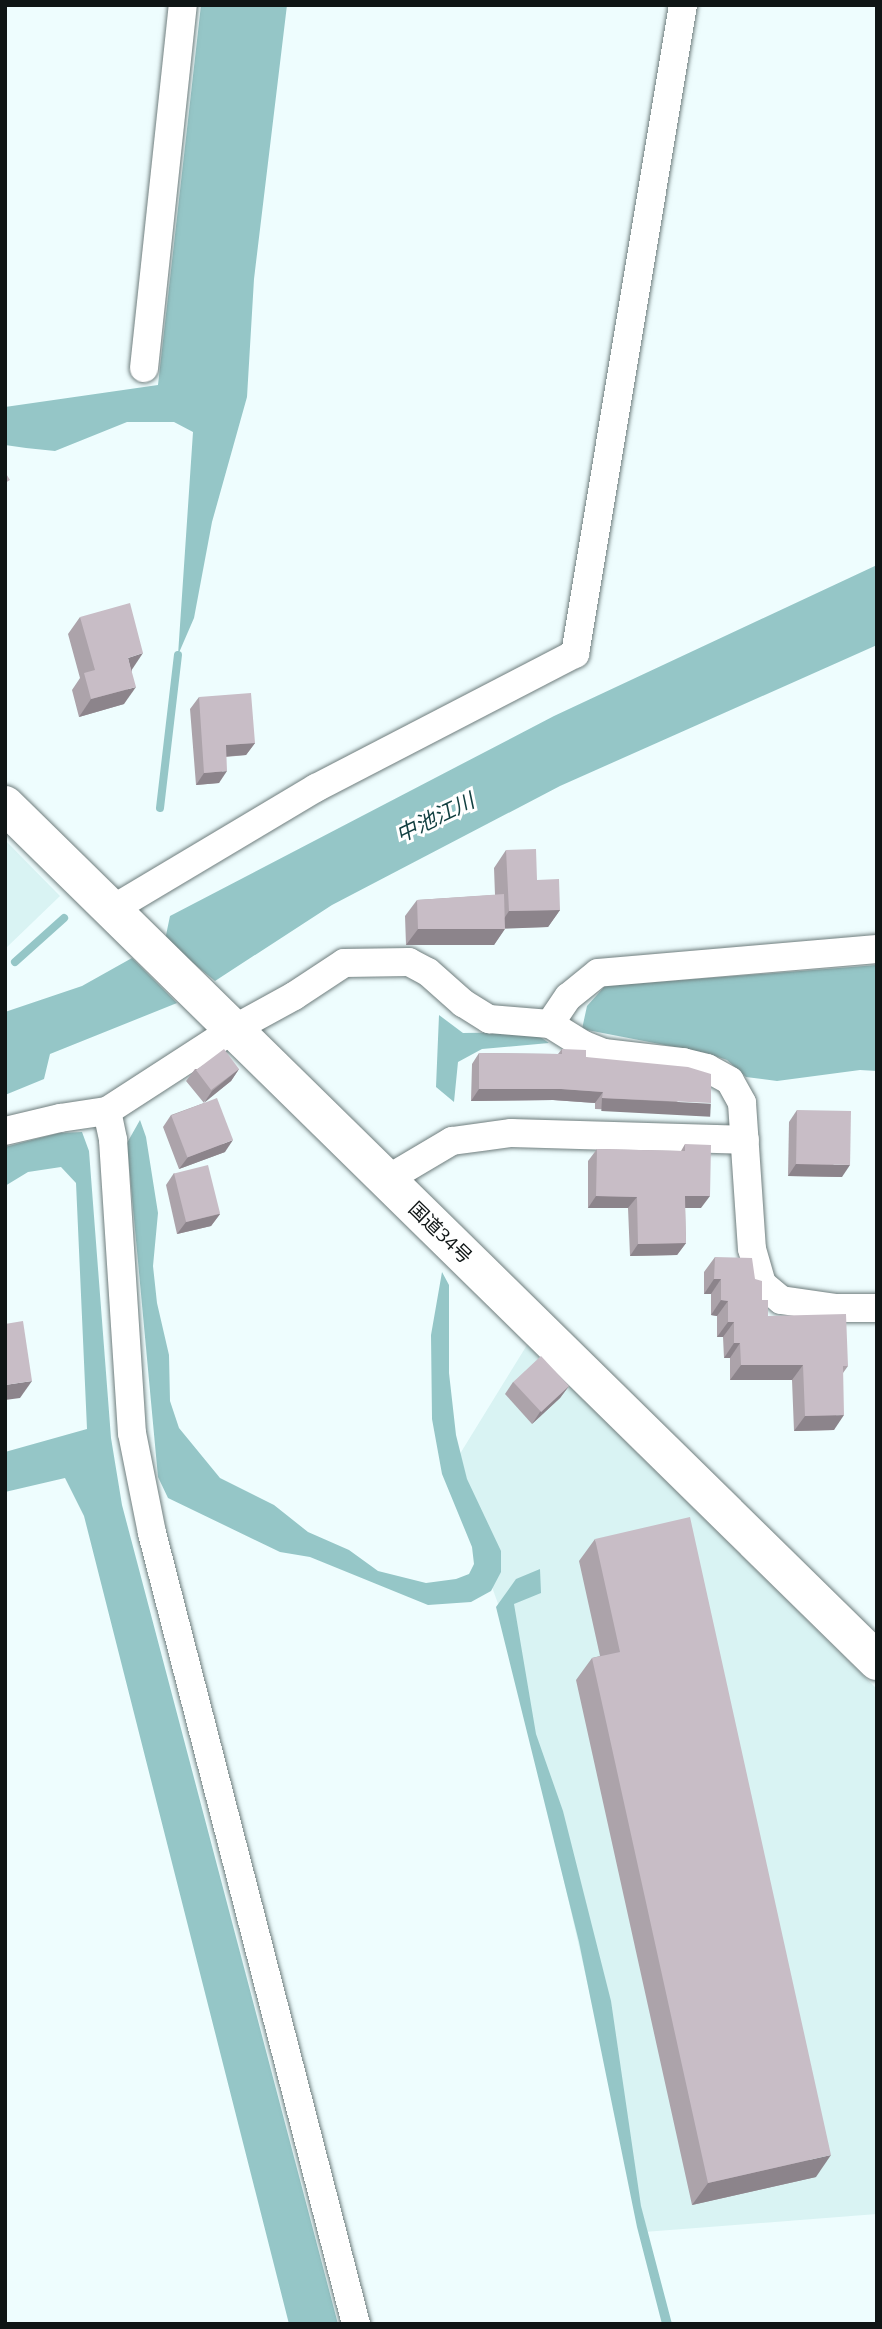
<!DOCTYPE html>
<meta charset="utf-8">
<style>
body{margin:0}
#map{position:relative;width:882px;height:2329px;overflow:hidden;background:#eefdfe;font-family:Bitter,"Noto Sans JP",serif}
div>[style]{position:absolute}
[style*='--x']{left:calc(var(--x)*1px);top:calc(var(--y)*1px);width:calc(var(--w)*1px);rotate:calc(var(--a)*1deg)}
.built>*{inset:0;background:#d9f3f3}
.water>*{inset:0;background:#95c6c7}
.stream>*{height:8px;margin:-4px;padding:0 4px;transform-origin:4px;border-radius:4px;background:#95c6c7}
.roads{filter:drop-shadow(0 0 2px #6f7d7d) drop-shadow(0 0 2px #6f7d7d)}
.street>*{height:28px;margin:-14px;padding:0 14px;transform-origin:14px;border-radius:14px;background:#fff}
.highway>*{height:38px;margin:-19px;padding:0 19px;transform-origin:19px;border-radius:19px;background:#fff}
.wall>*{inset:0;background:#aca3aa}
.shaded-wall>*{inset:0;background:#8c848b;transform-origin:0 0}
.building>*{inset:0;background:#c8bdc6;transform-origin:0 0}
span{translate:-50% -50%;white-space:nowrap;text-align:center;line-height:1.15;-webkit-text-stroke:6px #fff;paint-order:stroke}
.street-label{font-size:19px;color:#0f1515}
.water-label{font-size:21px;color:#124041;font-style:italic}
.frame{position:absolute;inset:0;border:7px solid #0f1515;pointer-events:none}
</style>
<div id="map">
<div class="built">
<div style="clip-path:polygon(5px 840px,60px 896px,5px 949px)"></div>
<div style="clip-path:polygon(527px 1345px,877px 1689px,877px 2214px,644px 2232px,506px 1626px,450px 1470px)"></div>
</div>
<div class="water">
<div style="clip-path:polygon(201px 5px,287px 5px,254px 279px,247px 397px,212px 522px,194px 618px,178px 655px,193px 432px,174px 422px,127px 422px,55px 451px,26px 448px,5px 445px,5px 407px,158px 385px)"></div>
<div style="clip-path:polygon(877px 565px,877px 645px,560px 786px,332px 905px,215px 981px,165px 940px,170px 916px,554px 716px)"></div>
<div style="clip-path:polygon(132px 958px,177px 1003px,50px 1054px,44px 1079px,5px 1095px,5px 1012px,82px 986px)"></div>
<div style="clip-path:polygon(877px 965px,877px 1071px,860px 1070px,777px 1081px,746px 1077px,727px 1060px,706px 1053px,582px 1029px,587px 1006px,605px 986px)"></div>
<div style="clip-path:polygon(439px 1015px,463px 1033px,533px 1032px,549px 1043px,482px 1049px,458px 1062px,454px 1102px,436px 1087px)"></div>
<div style="clip-path:polygon(140px 1120px,146px 1137px,158px 1213px,153px 1266px,157px 1303px,169px 1355px,170px 1401px,179px 1428px,220px 1478px,274px 1505px,308px 1532px,349px 1550px,378px 1571px,426px 1583px,456px 1579px,469px 1574px,474px 1564px,472px 1547px,442px 1474px,432px 1419px,431px 1335px,442px 1272px,449px 1285px,449px 1373px,456px 1435px,467px 1479px,501px 1551px,501px 1572px,491px 1591px,471px 1602px,428px 1605px,310px 1557px,280px 1552px,168px 1498px,158px 1477px,127px 1143px)"></div>
<div style="clip-path:polygon(82px 1132px,89px 1151px,111px 1438px,122px 1505px,338px 2324px,289px 2324px,84px 1516px,65px 1478px,5px 1492px,5px 1452px,87px 1429px,76px 1183px,61px 1167px,28px 1172px,5px 1186px,5px 1147px,59px 1133px)"></div>
<div style="clip-path:polygon(540px 1569px,541px 1593px,514px 1604px,536px 1734px,563px 1811px,611px 2001px,641px 2206px,672px 2324px,662px 2324px,637px 2227px,579px 1942px,496px 1607px,516px 1579px)"></div>
</div>
<div class="stream">
<div style="--x:160;--y:808;--w:154;--a:-83.3"></div>
<div style="--x:15;--y:962;--w:66;--a:-41.9"></div>
</div>
<div class="roads">
<div class="street">
<div style="--x:144;--y:368;--w:365;--a:-83.9"></div>
<div style="--x:111;--y:910;--w:239;--a:-30.8"></div>
<div style="--x:316;--y:788;--w:292;--a:-27.4"></div>
<div style="--x:575;--y:654;--w:658;--a:-80.55"></div>
<div style="--x:877;--y:949;--w:280;--a:175.1"></div>
<div style="--x:598;--y:973;--w:38;--a:141"></div>
<div style="--x:568;--y:997;--w:32;--a:124"></div>
<div style="--x:550;--y:1024;--w:40;--a:32"></div>
<div style="--x:584;--y:1045;--w:22;--a:22"></div>
<div style="--x:604;--y:1053;--w:80;--a:6.5"></div>
<div style="--x:683;--y:1062;--w:25;--a:14"></div>
<div style="--x:707;--y:1068;--w:26;--a:29"></div>
<div style="--x:730;--y:1081;--w:25;--a:61"></div>
<div style="--x:742;--y:1103;--w:146;--a:86.1"></div>
<div style="--x:752;--y:1249;--w:36;--a:74"></div>
<div style="--x:762;--y:1284;--w:25;--a:40"></div>
<div style="--x:781;--y:1300;--w:56;--a:8.3"></div>
<div style="--x:836;--y:1308;--w:41;--a:0"></div>
<div style="--x:107;--y:1111;--w:30;--a:78"></div>
<div style="--x:113;--y:1140;--w:294;--a:86.3"></div>
<div style="--x:132;--y:1433;--w:102;--a:78.7"></div>
<div style="--x:152;--y:1533;--w:817;--a:75.54"></div>
<div style="--x:5;--y:1131;--w:57;--a:-13.3"></div>
<div style="--x:60;--y:1118;--w:48;--a:-8.5"></div>
<div style="--x:107;--y:1111;--w:149;--a:-32.9"></div>
<div style="--x:232;--y:1030;--w:71;--a:-28.7"></div>
<div style="--x:294;--y:996;--w:60;--a:-33.4"></div>
<div style="--x:344;--y:963;--w:65;--a:-0.9"></div>
<div style="--x:409;--y:962;--w:21;--a:28"></div>
<div style="--x:428;--y:972;--w:47;--a:41.5"></div>
<div style="--x:463;--y:1003;--w:31;--a:32"></div>
<div style="--x:489;--y:1019;--w:61;--a:4.7"></div>
<div style="--x:386;--y:1180;--w:77;--a:-30.6"></div>
<div style="--x:452;--y:1141;--w:60;--a:-7.7"></div>
<div style="--x:511;--y:1133;--w:234;--a:1.7"></div>
</div>
<div class="highway">
<div style="--x:5;--y:805;--w:1222;--a:44.47"></div>
</div>
</div>
<div class="wall">
<div style="clip-path:polygon(80px 617px,132px 670px,124px 704px,79px 717px,72px 690px,80px 678px,68px 634px)"></div>
<div style="clip-path:polygon(199px 697px,255px 743px,246px 755px,226px 757px,219px 783px,196px 785px,190px 709px)"></div>
<div style="clip-path:polygon(506px 850px,537px 880px,560px 910px,548px 927px,505px 928px,494px 945px,406px 945px,405px 916px,417px 900px,495px 895px,494px 868px)"></div>
<div style="clip-path:polygon(562px 1049px,586px 1057px,703px 1114px,595px 1109px,595px 1103px,553px 1100px,471px 1101px,472px 1064px,479px 1053px,558px 1054px)"></div>
<div style="clip-path:polygon(195px 1069px,239px 1069px,231px 1081px,204px 1102px,225px 1152px,179px 1169px,163px 1127px,171px 1115px,204px 1103px,186px 1081px)"></div>
<div style="clip-path:polygon(797px 1110px,842px 1177px,788px 1176px,789px 1122px)"></div>
<div style="clip-path:polygon(685px 1144px,701px 1208px,685px 1208px,686px 1243px,677px 1255px,630px 1256px,628px 1208px,588px 1208px,588px 1161px,597px 1149px,681px 1151px)"></div>
<div style="clip-path:polygon(174px 1173px,220px 1214px,211px 1226px,177px 1234px,166px 1185px)"></div>
<div style="clip-path:polygon(715px 1257px,755px 1279px,762px 1300px,768px 1316px,848px 1366px,843px 1373px,834px 1430px,794px 1431px,792px 1380px,730px 1380px,730px 1358px,724px 1358px,723px 1337px,717px 1337px,717px 1316px,711px 1315px,711px 1294px,704px 1294px,704px 1272px)"></div>
<div style="clip-path:polygon(513px 1382px,569px 1386px,560px 1398px,532px 1424px,505px 1394px)"></div>
<div style="clip-path:polygon(595px 1539px,816px 2177px,692px 2205px,576px 1680px,592px 1658px,600px 1656px,579px 1561px)"></div>
</div>
<div class="shaded-wall">
<div style="clip-path:polygon(143px 653px,131px 671px,128px 658px)"></div>
<div style="clip-path:polygon(136px 687px,124px 704px,79px 717px,91px 699px)"></div>
<div style="clip-path:polygon(255px 743px,246px 755px,217px 757px,226px 745px)"></div>
<div style="clip-path:polygon(227px 771px,219px 783px,196px 785px,204px 773px)"></div>
<div style="clip-path:polygon(560px 910px,548px 927px,497px 929px,509px 911px)"></div>
<div style="clip-path:polygon(418px 929px,505px 929px,494px 945px,406px 945px)"></div>
<div style="clip-path:polygon(239px 1069px,231px 1081px,204px 1103px,212px 1091px)"></div>
<div style="clip-path:polygon(479px 1089px,561px 1089px,603px 1092px,595px 1103px,553px 1100px,471px 1101px)"></div>
<div style="left:602px;top:1098px;width:109px;height:13px;rotate:3deg"></div>
<div style="clip-path:polygon(233px 1140px,225px 1152px,179px 1169px,188px 1157px)"></div>
<div style="clip-path:polygon(796px 1164px,850px 1165px,842px 1177px,788px 1176px)"></div>
<div style="clip-path:polygon(596px 1196px,637px 1197px,628px 1208px,588px 1208px)"></div>
<div style="clip-path:polygon(685px 1196px,710px 1196px,701px 1208px,676px 1208px)"></div>
<div style="clip-path:polygon(220px 1214px,211px 1226px,177px 1234px,186px 1222px)"></div>
<div style="clip-path:polygon(686px 1243px,677px 1255px,630px 1256px,638px 1244px)"></div>
<div style="clip-path:polygon(714px 1279px,721px 1279px,711px 1294px,704px 1294px)"></div>
<div style="clip-path:polygon(721px 1300px,728px 1301px,717px 1316px,711px 1315px)"></div>
<div style="clip-path:polygon(728px 1322px,734px 1322px,723px 1337px,717px 1337px)"></div>
<div style="clip-path:polygon(734px 1343px,740px 1343px,730px 1358px,724px 1358px)"></div>
<div style="clip-path:polygon(741px 1365px,803px 1365px,792px 1380px,730px 1380px)"></div>
<div style="clip-path:polygon(32px 1381px,20px 1398px,5px 1400px,5px 1385px)"></div>
<div style="clip-path:polygon(569px 1386px,560px 1398px,532px 1424px,540px 1412px)"></div>
<div style="clip-path:polygon(844px 1415px,834px 1430px,794px 1431px,805px 1416px)"></div>
<div style="clip-path:polygon(831px 2155px,816px 2177px,692px 2205px,708px 2183px)"></div>
</div>
<div class="building">
<div style="clip-path:polygon(5px 472px,10px 480px,5px 483px)"></div>
<div style="clip-path:polygon(130px 603px,143px 653px,128px 658px,136px 687px,91px 699px,84px 673px,95px 670px,80px 617px)"></div>
<div style="clip-path:polygon(251px 693px,255px 743px,226px 745px,227px 771px,204px 773px,199px 697px)"></div>
<div style="clip-path:polygon(536px 849px,537px 880px,559px 879px,560px 910px,509px 911px,506px 850px)"></div>
<div style="clip-path:polygon(504px 894px,505px 929px,418px 929px,417px 900px)"></div>
<div style="left:224px;top:1049px;width:25px;height:35px;rotate:53deg"></div>
<div style="clip-path:polygon(562px 1049px,586px 1050px,586px 1057px,688px 1067px,711px 1074px,711px 1103px,602px 1098px,603px 1092px,561px 1089px,479px 1089px,479px 1053px,562px 1054px)"></div>
<div style="left:217px;top:1098px;width:45px;height:49px;rotate:69deg"></div>
<div style="left:797px;top:1110px;width:54px;height:54px;rotate:1deg"></div>
<div style="clip-path:polygon(685px 1144px,711px 1145px,710px 1196px,685px 1196px,686px 1243px,638px 1244px,637px 1197px,596px 1196px,597px 1149px,685px 1151px)"></div>
<div style="left:208px;top:1165px;width:50px;height:35px;rotate:76deg"></div>
<div style="clip-path:polygon(715px 1257px,752px 1258px,755px 1279px,762px 1281px,762px 1300px,768px 1300px,768px 1316px,846px 1314px,848px 1366px,843px 1366px,844px 1415px,805px 1416px,803px 1365px,741px 1365px,740px 1343px,734px 1343px,734px 1322px,728px 1322px,728px 1301px,721px 1300px,721px 1279px,714px 1279px)"></div>
<div style="clip-path:polygon(23px 1321px,32px 1381px,5px 1385px,5px 1324px)"></div>
<div style="left:541px;top:1356px;width:41px;height:38px;rotate:47deg"></div>
<div style="clip-path:polygon(690px 1517px,831px 2155px,708px 2183px,592px 1658px,620px 1652px,595px 1539px)"></div>
</div>
<div class="street-label">
<span style="left:440px;top:1233px;rotate:44deg">国道34号</span>
</div>
<div class="water-label">
<span style="left:435px;top:818px;rotate:-26deg">中池江川</span>
</div>
<div class="frame"></div>
</div>
